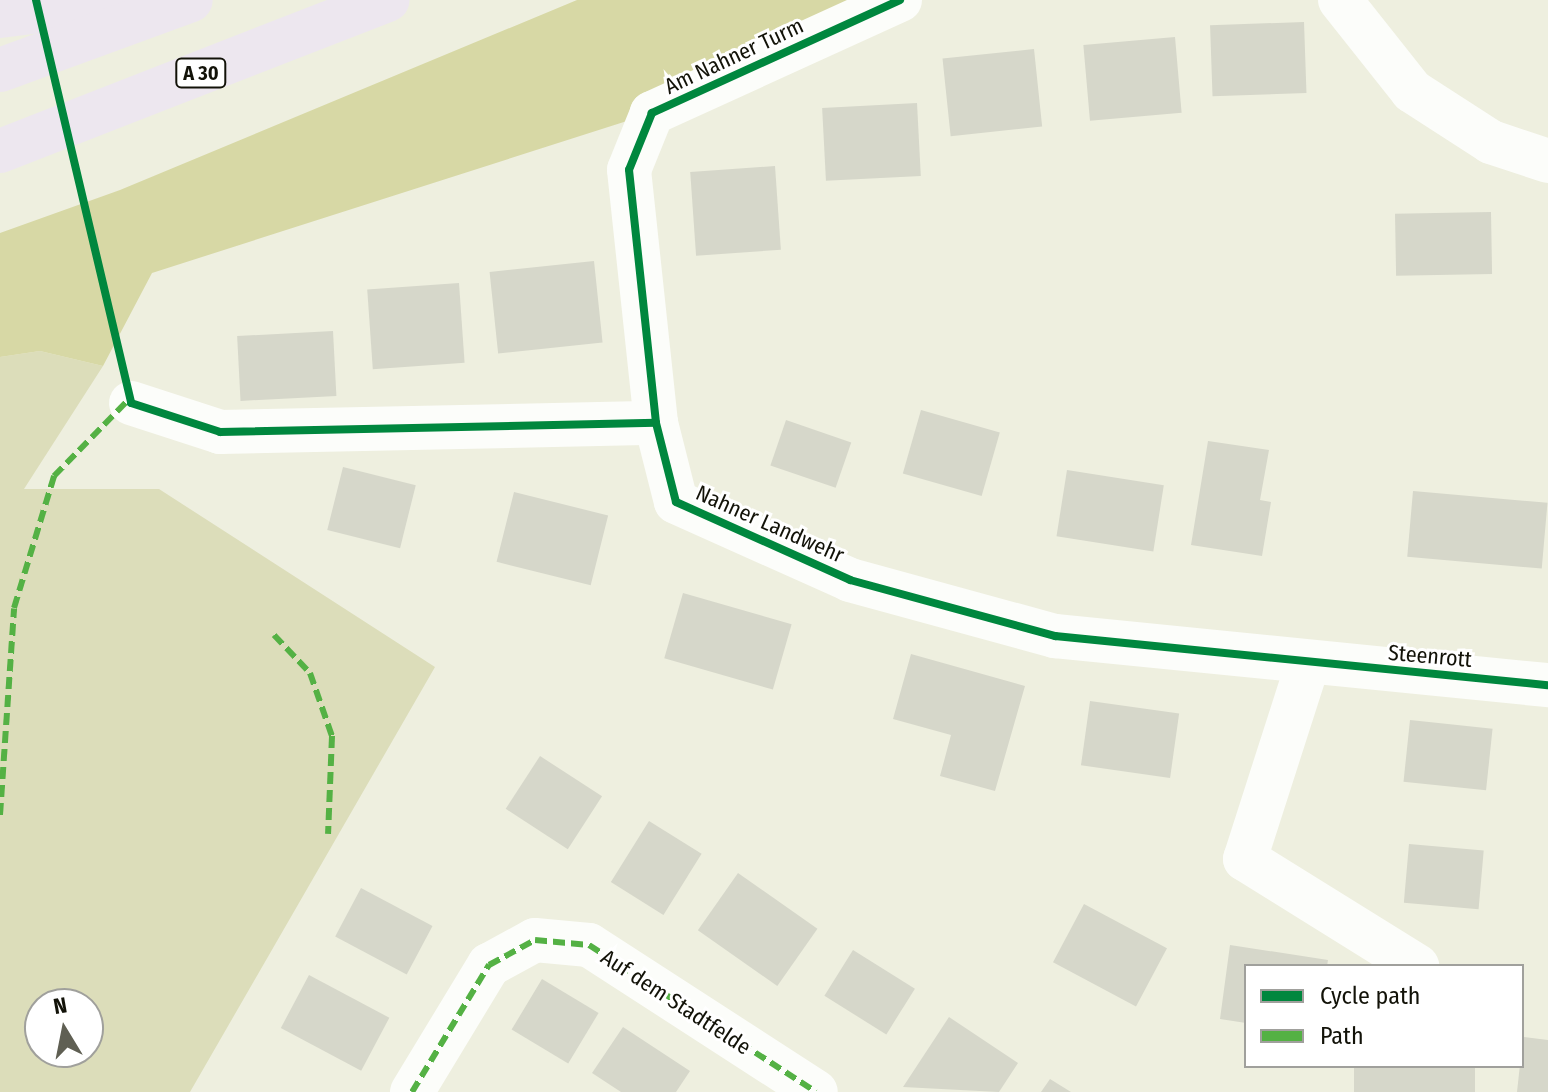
<!DOCTYPE html>
<style>
body{margin:0}
#map{position:relative;width:1548px;height:1092px;overflow:hidden;background:#eeefdf;font-family:"Fira Sans Condensed",sans-serif}
div>[style]{position:absolute}
[style*='--x']{left:calc(var(--x)*1px);top:calc(var(--y)*1px);width:calc(var(--w)*1px);rotate:calc(var(--a)*1deg)}
.green>*{inset:0;background:#dcddba}
.forest>*{inset:0;background:#d7d8a5}
.building>*{inset:0;background:#d6d7ca;transform-origin:0 0}
.minor>*{height:44px;margin:-22px;padding:0 22px;transform-origin:22px;border-radius:22px;background:#fcfdfa}
.highway>*{height:44px;margin:-22px;padding:0 22px;transform-origin:22px;border-radius:22px;background:#ede7ef}
.quiet>*{height:6px;margin-top:-3px;transform-origin:0;background:repeating-linear-gradient(90deg,#54b144 0 12px,transparent 0 18px)}
.cycleway>*{height:8px;margin:-4px;padding:0 4px;transform-origin:4px;border-radius:4px;background:#00873e}
span{translate:-50% -50%;white-space:nowrap;text-align:center;line-height:1.15;-webkit-text-stroke:6px #fff;paint-order:stroke}
.shield-label span{padding:2px 6px;background:#fff;border:2px solid;border-radius:6px;-webkit-text-stroke-width:0}
.shield-label{font-size:20px;color:#121208;font-weight:700}
.street-label{font-size:22px;color:#121208}
.legend{position:absolute;left:1244px;top:964px;width:280px;height:104px;box-sizing:border-box;background:#fff;border:2px solid #a0a09c;margin:0;padding:10px 14px;list-style:none;font-size:24px;color:#121208}
.legend li{display:flex;align-items:center;gap:16px;height:40px}
.legend b{width:40px;border:2px solid #a0a09c}
.north{position:absolute;left:24px;top:988px;width:80px;height:80px;box-sizing:border-box;background:#fff;border:2px solid #a0a09c;border-radius:50%;rotate:350deg;font-size:22px;font-weight:700;line-height:32px;text-align:center;color:#121208}
.north::after{content:'';display:block;margin:auto;width:28px;height:36px;background:#5f5f53;clip-path:polygon(50% 0,100% 100%,50% 72%,0 100%)}
</style>
<div id="map">
<div class="green">
<div style="clip-path:polygon(evenodd,40px 351px,103px 366px,24px 489px,159px 489px,435px 667px,190px 1092px,0 1092px,0 357px,40px 351px,40px 1004px,88px 1004px,88px 1052px,40px 1052px,40px 1004px)"></div>
</div>
<div class="forest">
<div style="clip-path:polygon(577px 0,900px 0,652px 113px,152px 273px,103px 366px,40px 351px,0 357px,0 233px,120px 190px)"></div>
</div>
<div class="building">
<div style="left:1304px;top:22px;width:71px;height:94px;rotate:88deg"></div>
<div style="left:1175px;top:37px;width:76px;height:92px;rotate:85deg"></div>
<div style="left:1034px;top:49px;width:78px;height:92px;rotate:84deg"></div>
<div style="left:917px;top:103px;width:73px;height:95px;rotate:87deg"></div>
<div style="left:775px;top:166px;width:84px;height:85px;rotate:86deg"></div>
<div style="left:1491px;top:212px;width:62px;height:96px;rotate:89deg"></div>
<div style="left:594px;top:261px;width:82px;height:105px;rotate:84deg"></div>
<div style="left:459px;top:283px;width:80px;height:92px;rotate:86deg"></div>
<div style="left:333px;top:331px;width:65px;height:96px;rotate:87deg"></div>
<div style="left:921px;top:410px;width:82px;height:66px;rotate:16deg"></div>
<div style="left:786px;top:420px;width:69px;height:48px;rotate:19deg"></div>
<div style="clip-path:polygon(1208px 441px,1269px 450px,1260px 500px,1271px 502px,1262px 556px,1191px 545px)"></div>
<div style="left:343px;top:467px;width:75px;height:65px;rotate:14deg"></div>
<div style="left:1067px;top:470px;width:98px;height:67px;rotate:9deg"></div>
<div style="left:1413px;top:491px;width:135px;height:66px;rotate:5deg"></div>
<div style="left:514px;top:492px;width:97px;height:72px;rotate:14deg"></div>
<div style="left:683px;top:593px;width:113px;height:68px;rotate:16deg"></div>
<div style="clip-path:polygon(911px 654px,1025px 686px,995px 791px,940px 776px,951px 735px,893px 719px)"></div>
<div style="left:1090px;top:701px;width:90px;height:65px;rotate:8deg"></div>
<div style="left:1410px;top:720px;width:83px;height:62px;rotate:6deg"></div>
<div style="left:540px;top:756px;width:74px;height:63px;rotate:33deg"></div>
<div style="left:649px;top:821px;width:62px;height:72px;rotate:32deg"></div>
<div style="left:1409px;top:844px;width:75px;height:59px;rotate:5deg"></div>
<div style="left:738px;top:873px;width:97px;height:70px;rotate:35deg"></div>
<div style="left:361px;top:888px;width:81px;height:55px;rotate:28deg"></div>
<div style="left:1084px;top:904px;width:94px;height:66px;rotate:28deg"></div>
<div style="clip-path:polygon(1230px 945px,1328px 960px,1327px 966px,1246px 966px,1246px 1023px,1220px 1019px)"></div>
<div style="left:853px;top:950px;width:73px;height:54px;rotate:32deg"></div>
<div style="left:309px;top:975px;width:91px;height:60px;rotate:28deg"></div>
<div style="left:542px;top:979px;width:66px;height:59px;rotate:31deg"></div>
<div style="clip-path:polygon(949px 1017px,1018px 1063px,999px 1092px,903px 1087px)"></div>
<div style="clip-path:polygon(623px 1027px,690px 1071px,676px 1092px,621px 1092px,592px 1073px)"></div>
<div style="clip-path:polygon(1523px 1037px,1548px 1040px,1548px 1092px,1517px 1092px)"></div>
<div style="left:1354px;top:1066px;width:121px;height:26px"></div>
<div style="clip-path:polygon(1050px 1079px,1071px 1092px,1041px 1092px)"></div>
</div>
<div class="minor">
<div style="--x:900;--y:0;--w:273;--a:155.5"></div>
<div style="--x:652;--y:113;--w:61;--a:112"></div>
<div style="--x:629;--y:170;--w:254;--a:83.9"></div>
<div style="--x:656;--y:423;--w:81;--a:75.8"></div>
<div style="--x:676;--y:502;--w:191;--a:24.1"></div>
<div style="--x:850;--y:580;--w:213;--a:15.3"></div>
<div style="--x:1055;--y:636;--w:495;--a:5.7"></div>
<div style="--x:1340;--y:0;--w:116;--a:51.6"></div>
<div style="--x:1412;--y:91;--w:94;--a:32.8"></div>
<div style="--x:1491;--y:142;--w:60;--a:18.4"></div>
<div style="--x:131;--y:403;--w:94;--a:18"></div>
<div style="--x:220;--y:432;--w:436;--a:-1.2"></div>
<div style="--x:1308;--y:663;--w:206;--a:107.8"></div>
<div style="--x:1245;--y:859;--w:203;--a:31.9"></div>
<div style="--x:412;--y:1092;--w:149;--a:-58.8"></div>
<div style="--x:489;--y:965;--w:52;--a:-28.5"></div>
<div style="--x:535;--y:940;--w:54;--a:5.3"></div>
<div style="--x:589;--y:945;--w:270;--a:32.9"></div>
</div>
<div class="highway">
<div style="--x:0;--y:16;--w:127;--a:-7.2"></div>
<div style="--x:0;--y:70;--w:203;--a:-20.1"></div>
<div style="--x:0;--y:151;--w:416;--a:-21.3"></div>
</div>
<div class="quiet">
<div style="--x:274;--y:635;--w:52;--a:46.5"></div>
<div style="--x:310;--y:673;--w:67;--a:70.8"></div>
<div style="--x:332;--y:736;--w:98;--a:92.3"></div>
<div style="--x:0;--y:815;--w:207;--a:-86.1"></div>
<div style="--x:14;--y:608;--w:138;--a:-73.1"></div>
<div style="--x:54;--y:476;--w:109;--a:-45.7"></div>
<div style="--x:412;--y:1092;--w:149;--a:-58.8"></div>
<div style="--x:489;--y:965;--w:52;--a:-28.5"></div>
<div style="--x:535;--y:940;--w:54;--a:5.3"></div>
<div style="--x:589;--y:945;--w:270;--a:32.9"></div>
</div>
<div class="cycleway">
<div style="--x:36;--y:0;--w:414;--a:76.7"></div>
<div style="--x:131;--y:403;--w:94;--a:18"></div>
<div style="--x:220;--y:432;--w:436;--a:-1.2"></div>
<div style="--x:900;--y:0;--w:273;--a:155.5"></div>
<div style="--x:652;--y:113;--w:61;--a:112"></div>
<div style="--x:629;--y:170;--w:254;--a:83.9"></div>
<div style="--x:656;--y:423;--w:81;--a:75.8"></div>
<div style="--x:676;--y:502;--w:191;--a:24.1"></div>
<div style="--x:850;--y:580;--w:213;--a:15.3"></div>
<div style="--x:1055;--y:636;--w:495;--a:5.7"></div>
</div>
<div class="shield-label">
<span style="left:201px;top:73px">A 30</span>
</div>
<div class="street-label">
<span style="left:734px;top:56px;rotate:-25deg">Am Nahner Turm</span>
<span style="left:770px;top:524px;rotate:24deg">Nahner Landwehr</span>
<span style="left:1430px;top:656px;rotate:5deg">Steenrott</span>
<span style="left:676px;top:1002px;rotate:33deg">Auf dem Stadtfelde</span>
</div>
<ul class="legend">
<li><b style="height:10px;background:#00873e"></b>Cycle path</li>
<li><b style="height:10px;background:#54b144"></b>Path</li>
</ul>
<div class="north">N</div>
</div>
